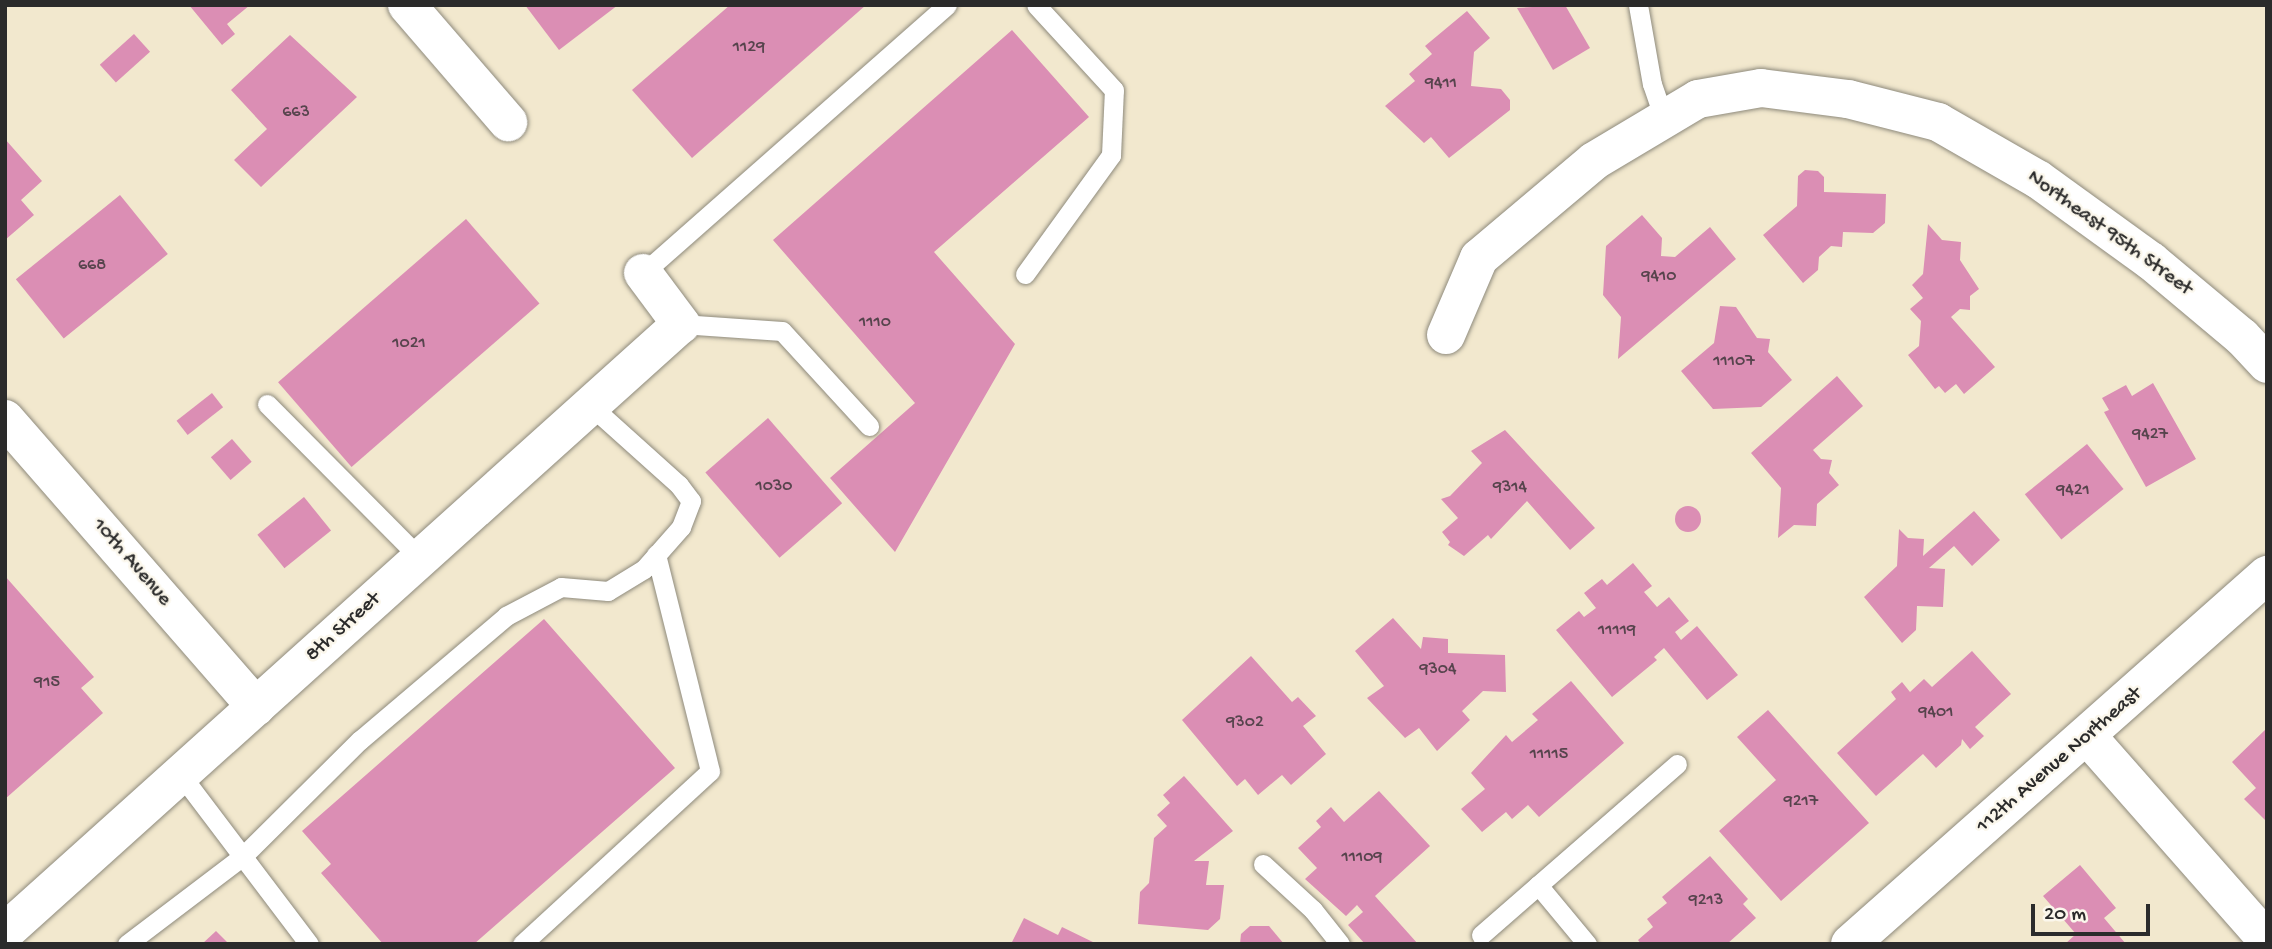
<!DOCTYPE html>
<style>
body{margin:0}
#map{position:relative;width:2272px;height:949px;overflow:hidden;background:#f2e8ce;font-family:"Gochi Hand",sans-serif}
div>[style]{position:absolute}
[style*='--x']{left:calc(var(--x)*1px);top:calc(var(--y)*1px);width:calc(var(--w)*1px);rotate:calc(var(--a)*1deg)}
.building>*{inset:0;background:#db8eb4;transform-origin:0 0}
.round{border-radius:50%}
.roads{filter:drop-shadow(0 0 2px #8e8a7c) drop-shadow(0 0 2px #8e8a7c)}
.lane>*{height:19px;margin:-9.5px;padding:0 9.5px;transform-origin:9.5px;border-radius:9.5px;background:#fff}
.street>*{height:38px;margin:-19px;padding:0 19px;transform-origin:19px;border-radius:19px;background:#fff}
.secondary>*{height:38px;margin:-19px;padding:0 19px;transform-origin:19px;border-radius:19px;background:#fff}
span{translate:-50% -50%;white-space:nowrap;text-align:center;line-height:1.15;-webkit-text-stroke:5px #fbf7ec;paint-order:stroke}
.number-label{font-size:18px;color:#57444d}
.number-label span{-webkit-text-stroke-width:0}
.street-label{font-size:21px;color:#2b2b2b}
.frame{position:absolute;inset:0;border:7px solid #2b2b2b;pointer-events:none}
.scale{position:absolute;left:2031px;top:904px;width:119px;height:32px;box-sizing:border-box;border:4px solid #2b2b2b;border-top:0;padding-left:9px;font-size:21px;line-height:24px;white-space:nowrap;color:#2b2b2b;-webkit-text-stroke:5px #fbf7ec;paint-order:stroke}
</style>
<div id="map">
<div class="building">
<div style="clip-path:polygon(189px 5px,250px 5px,227px 24px,235px 34px,222px 45px)"></div>
<div style="clip-path:polygon(525px 5px,618px 5px,559px 50px)"></div>
<div style="clip-path:polygon(730px 5px,866px 5px,692px 158px,632px 90px)"></div>
<div style="clip-path:polygon(1565px 5px,1590px 48px,1553px 70px,1517px 8px)"></div>
<div style="clip-path:polygon(1467px 11px,1490px 38px,1474px 52px,1471px 86px,1501px 89px,1510px 100px,1510px 110px,1449px 158px,1431px 137px,1424px 143px,1385px 106px,1415px 81px,1409px 74px,1432px 54px,1425px 46px)"></div>
<div style="clip-path:polygon(1012px 30px,1089px 117px,934px 252px,1015px 344px,895px 552px,830px 478px,915px 403px,773px 240px)"></div>
<div style="left:134px;top:34px;width:24px;height:46px;rotate:48deg"></div>
<div style="clip-path:polygon(290px 35px,357px 97px,261px 187px,234px 160px,267px 129px,231px 90px)"></div>
<div style="clip-path:polygon(5px 139px,42px 181px,21px 200px,34px 215px,5px 240px)"></div>
<div style="clip-path:polygon(1805px 170px,1818px 171px,1824px 177px,1824px 192px,1886px 194px,1885px 223px,1873px 233px,1843px 232px,1842px 247px,1831px 246px,1819px 257px,1818px 270px,1803px 283px,1763px 235px,1797px 206px,1798px 176px)"></div>
<div style="left:120px;top:195px;width:76px;height:134px;rotate:51deg"></div>
<div style="clip-path:polygon(1642px 215px,1662px 238px,1661px 256px,1675px 257px,1710px 227px,1736px 259px,1618px 359px,1621px 317px,1603px 295px,1606px 246px)"></div>
<div style="left:466px;top:219px;width:112px;height:249px;rotate:49deg"></div>
<div style="clip-path:polygon(1928px 224px,1942px 240px,1961px 242px,1960px 260px,1979px 289px,1970px 296px,1970px 310px,1960px 309px,1951px 317px,1995px 367px,1964px 394px,1956px 384px,1945px 393px,1939px 386px,1935px 389px,1908px 355px,1919px 346px,1921px 321px,1910px 309px,1923px 298px,1912px 285px,1923px 274px)"></div>
<div style="clip-path:polygon(1720px 306px,1736px 307px,1757px 338px,1770px 339px,1768px 352px,1792px 380px,1761px 407px,1713px 409px,1681px 371px,1714px 343px)"></div>
<div style="clip-path:polygon(1837px 376px,1863px 406px,1813px 450px,1821px 459px,1832px 460px,1829px 473px,1839px 485px,1817px 504px,1816px 526px,1794px 525px,1778px 538px,1781px 488px,1751px 453px)"></div>
<div style="clip-path:polygon(2153px 383px,2196px 459px,2146px 487px,2104px 412px,2109px 410px,2102px 398px,2126px 385px,2132px 396px)"></div>
<div style="left:212px;top:393px;width:18px;height:45px;rotate:52deg"></div>
<div style="left:768px;top:418px;width:113px;height:83px;rotate:49deg"></div>
<div style="clip-path:polygon(1505px 430px,1595px 528px,1570px 550px,1527px 501px,1491px 539px,1488px 535px,1464px 556px,1448px 545px,1450px 542px,1442px 532px,1458px 518px,1441px 499px,1450px 496px,1482px 463px,1471px 451px)"></div>
<div style="left:232px;top:439px;width:30px;height:28px;rotate:49deg"></div>
<div style="left:2087px;top:444px;width:58px;height:80px;rotate:51deg"></div>
<div style="left:304px;top:497px;width:43px;height:60px;rotate:51deg"></div>
<div class="round" style="left:1675px;top:506px;width:26px;height:26px"></div>
<div style="clip-path:polygon(1974px 511px,2000px 540px,1972px 566px,1954px 546px,1929px 568px,1945px 569px,1943px 607px,1917px 606px,1916px 630px,1902px 643px,1864px 597px,1897px 566px,1899px 529px,1908px 538px,1924px 539px,1923px 556px)"></div>
<div style="clip-path:polygon(1633px 563px,1652px 586px,1644px 592px,1657px 607px,1669px 597px,1689px 621px,1675px 632px,1681px 640px,1697px 626px,1738px 675px,1707px 700px,1664px 648px,1654px 657px,1657px 660px,1612px 697px,1556px 630px,1579px 611px,1584px 617px,1596px 608px,1584px 593px,1602px 579px,1607px 585px)"></div>
<div style="clip-path:polygon(5px 576px,94px 677px,81px 688px,103px 713px,5px 799px)"></div>
<div style="clip-path:polygon(1393px 618px,1421px 649px,1423px 637px,1448px 639px,1448px 653px,1505px 655px,1506px 692px,1483px 691px,1462px 711px,1470px 720px,1437px 751px,1419px 728px,1405px 738px,1367px 698px,1384px 686px,1355px 651px)"></div>
<div style="clip-path:polygon(544px 619px,675px 768px,474px 944px,383px 944px,321px 873px,331px 864px,302px 831px)"></div>
<div style="clip-path:polygon(1972px 651px,2011px 694px,1975px 727px,1984px 736px,1970px 749px,1962px 739px,1961px 745px,1936px 768px,1923px 754px,1876px 796px,1837px 753px,1896px 699px,1891px 692px,1902px 682px,1910px 692px,1924px 679px,1932px 687px)"></div>
<div style="clip-path:polygon(1251px 656px,1292px 702px,1298px 697px,1316px 716px,1303px 726px,1326px 754px,1291px 785px,1282px 775px,1258px 795px,1245px 779px,1237px 786px,1182px 720px)"></div>
<div style="clip-path:polygon(1571px 681px,1624px 743px,1539px 817px,1528px 805px,1512px 819px,1506px 812px,1482px 832px,1461px 809px,1485px 789px,1471px 773px,1506px 735px,1512px 742px,1538px 720px,1532px 714px)"></div>
<div style="clip-path:polygon(1768px 710px,1869px 823px,1781px 901px,1719px 831px,1776px 780px,1737px 737px)"></div>
<div style="clip-path:polygon(2267px 728px,2267px 822px,2244px 799px,2256px 788px,2232px 762px)"></div>
<div style="clip-path:polygon(1184px 776px,1233px 831px,1194px 861px,1209px 861px,1206px 885px,1224px 885px,1220px 919px,1208px 930px,1138px 924px,1140px 892px,1149px 883px,1154px 838px,1167px 826px,1157px 815px,1170px 803px,1163px 795px)"></div>
<div style="clip-path:polygon(1379px 791px,1430px 846px,1375px 896px,1418px 944px,1365px 944px,1348px 925px,1363px 912px,1357px 905px,1346px 916px,1305px 879px,1317px 868px,1298px 848px,1321px 827px,1316px 821px,1331px 807px,1344px 822px)"></div>
<div style="clip-path:polygon(1710px 856px,1748px 899px,1743px 904px,1756px 918px,1727px 944px,1641px 944px,1638px 940px,1653px 927px,1647px 919px,1667px 903px,1662px 897px)"></div>
<div style="clip-path:polygon(2080px 865px,2116px 908px,2104px 918px,2126px 944px,2065px 944px,2076px 934px,2043px 896px)"></div>
<div style="clip-path:polygon(1024px 918px,1058px 935px,1062px 927px,1097px 944px,1011px 944px)"></div>
<div style="clip-path:polygon(1250px 926px,1269px 926px,1284px 944px,1240px 944px,1241px 934px)"></div>
<div style="clip-path:polygon(216px 931px,229px 944px,202px 944px)"></div>
</div>
<div class="roads">
<div class="lane">
<div style="--x:1638;--y:5;--w:80;--a:80"></div>
<div style="--x:1652;--y:84;--w:37;--a:71"></div>
<div style="--x:643;--y:273;--w:405;--a:-41.4"></div>
<div style="--x:1025;--y:274;--w:147;--a:-54.1"></div>
<div style="--x:1111;--y:155;--w:65;--a:-87.4"></div>
<div style="--x:1114;--y:90;--w:115;--a:-132.5"></div>
<div style="--x:681;--y:324;--w:101;--a:4"></div>
<div style="--x:782;--y:331;--w:129;--a:47.5"></div>
<div style="--x:267;--y:404;--w:218;--a:45.2"></div>
<div style="--x:181;--y:775;--w:212;--a:52.9"></div>
<div style="--x:1263;--y:864;--w:68;--a:42.6"></div>
<div style="--x:1313;--y:910;--w:43;--a:51.5"></div>
<div style="--x:1538;--y:885;--w:77;--a:50.3"></div>
<div style="--x:1481;--y:935;--w:260;--a:-41.1"></div>
<div style="--x:127;--y:944;--w:146;--a:-37.2"></div>
<div style="--x:243;--y:856;--w:165;--a:-44.8"></div>
<div style="--x:360;--y:740;--w:192;--a:-40.3"></div>
<div style="--x:506;--y:616;--w:62;--a:-27.8"></div>
<div style="--x:561;--y:587;--w:47;--a:4.9"></div>
<div style="--x:608;--y:591;--w:42;--a:-31.4"></div>
<div style="--x:644;--y:569;--w:56;--a:-48.6"></div>
<div style="--x:681;--y:527;--w:28;--a:-69"></div>
<div style="--x:691;--y:501;--w:20;--a:-127"></div>
<div style="--x:679;--y:485;--w:118;--a:-138.1"></div>
<div style="--x:522;--y:944;--w:255;--a:-42.6"></div>
<div style="--x:710;--y:771;--w:223;--a:-104"></div>
</div>
<div class="street">
<div style="--x:407;--y:5;--w:155;--a:49.2"></div>
<div style="--x:643;--y:273;--w:64;--a:53.3"></div>
<div style="--x:1446;--y:335;--w:84;--a:-66.8"></div>
<div style="--x:1479;--y:258;--w:150;--a:-40.1"></div>
<div style="--x:1594;--y:161;--w:121;--a:-30.8"></div>
<div style="--x:1698;--y:99;--w:64;--a:-9.9"></div>
<div style="--x:1761;--y:88;--w:88;--a:7.2"></div>
<div style="--x:1848;--y:99;--w:93;--a:14.3"></div>
<div style="--x:1938;--y:122;--w:116;--a:29.9"></div>
<div style="--x:2039;--y:180;--w:138;--a:35.9"></div>
<div style="--x:2151;--y:261;--w:119;--a:39.9"></div>
<div style="--x:2242;--y:337;--w:37;--a:47"></div>
<div style="--x:5;--y:419;--w:382;--a:48.9"></div>
<div style="--x:2088;--y:737;--w:271;--a:48.6"></div>
</div>
<div class="secondary">
<div style="--x:5;--y:932;--w:909;--a:-41.97"></div>
<div style="--x:1850;--y:944;--w:557;--a:-41.51"></div>
</div>
</div>
<div class="number-label">
<span style="left:749px;top:48px">1129</span>
<span style="left:1441px;top:84px">9411</span>
<span style="left:296px;top:113px">663</span>
<span style="left:92px;top:266px">668</span>
<span style="left:1659px;top:277px">9410</span>
<span style="left:875px;top:323px">1110</span>
<span style="left:409px;top:344px">1021</span>
<span style="left:1734px;top:362px">11107</span>
<span style="left:2150px;top:435px">9427</span>
<span style="left:774px;top:487px">1030</span>
<span style="left:1510px;top:488px">9314</span>
<span style="left:2073px;top:491px">9421</span>
<span style="left:1617px;top:631px">11119</span>
<span style="left:1438px;top:670px">9304</span>
<span style="left:47px;top:683px">915</span>
<span style="left:1936px;top:713px">9401</span>
<span style="left:1245px;top:723px">9302</span>
<span style="left:1549px;top:755px">11115</span>
<span style="left:1801px;top:802px">9217</span>
<span style="left:1362px;top:858px">11109</span>
<span style="left:1706px;top:901px">9213</span>
</div>
<div class="street-label">
<span style="left:2109px;top:234px;rotate:36deg">Northeast 95th Street</span>
<span style="left:131px;top:563px;rotate:49deg">10th Avenue</span>
<span style="left:344px;top:628px;rotate:-42deg">8th Street</span>
<span style="left:2060px;top:761px;rotate:-41deg">112th Avenue Northeast</span>
</div>
<div class="frame"></div>
<div class="scale">20 m</div>
</div>
